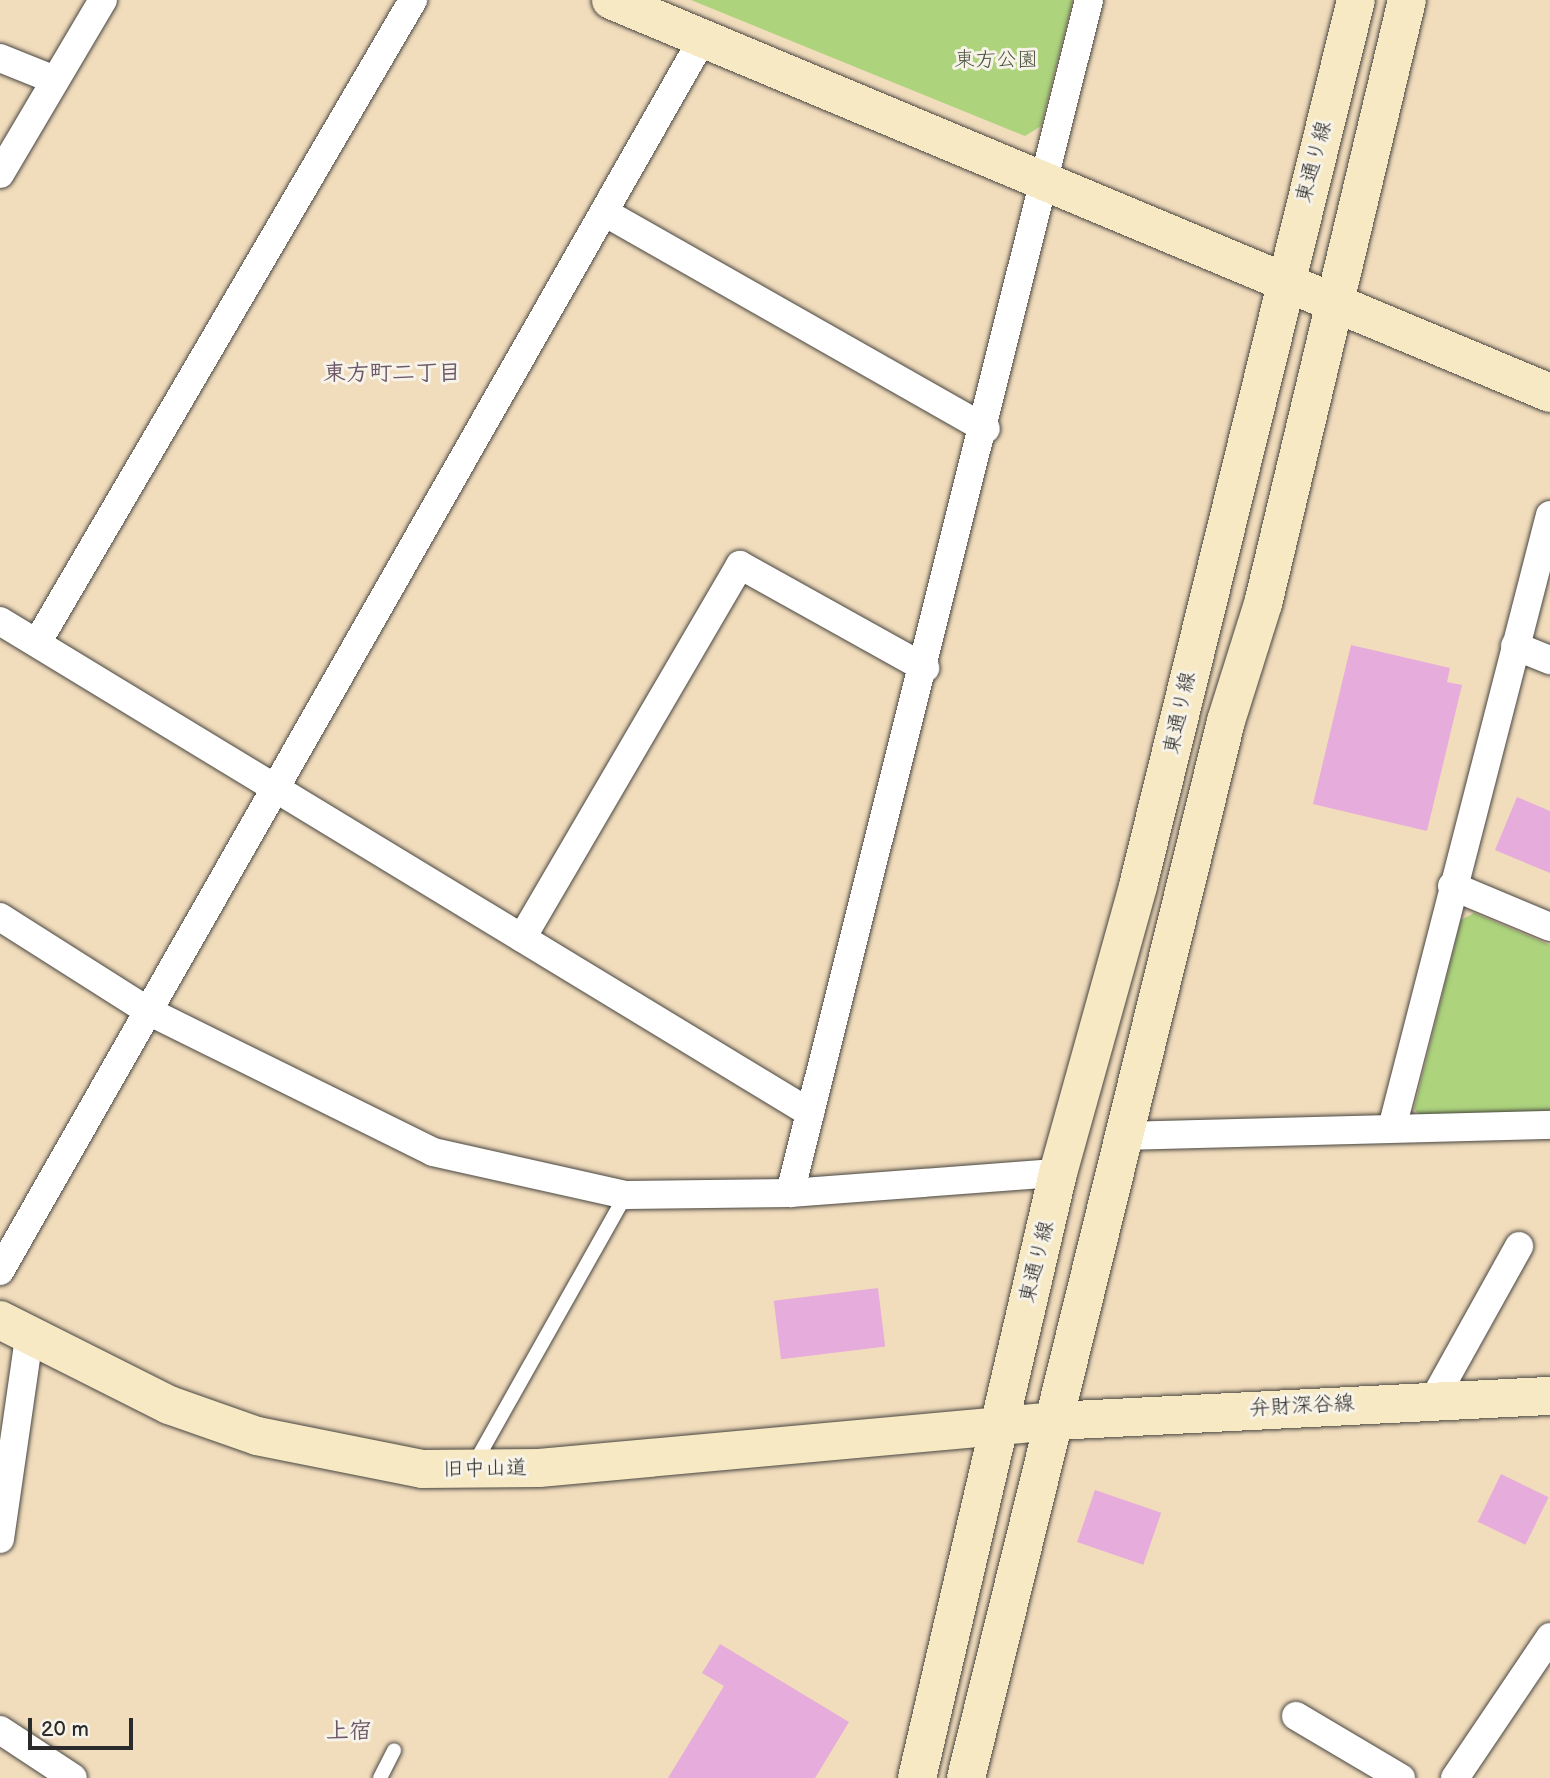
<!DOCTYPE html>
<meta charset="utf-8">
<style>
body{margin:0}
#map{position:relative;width:1550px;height:1778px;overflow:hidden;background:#f1dcbc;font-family:"Balsamiq Sans","Klee One",sans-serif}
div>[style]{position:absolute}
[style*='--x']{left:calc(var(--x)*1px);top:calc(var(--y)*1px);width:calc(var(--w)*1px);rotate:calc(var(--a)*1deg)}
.green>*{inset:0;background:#add37d}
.building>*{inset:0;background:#e6acdb;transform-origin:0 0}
.roads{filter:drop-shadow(0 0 2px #494641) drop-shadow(0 0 2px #494641)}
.lane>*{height:14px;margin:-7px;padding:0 7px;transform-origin:7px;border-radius:7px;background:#fff}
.street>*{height:28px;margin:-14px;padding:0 14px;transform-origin:14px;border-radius:14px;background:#fff}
.secondary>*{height:38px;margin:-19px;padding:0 19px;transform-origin:19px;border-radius:19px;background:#f6e9c3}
span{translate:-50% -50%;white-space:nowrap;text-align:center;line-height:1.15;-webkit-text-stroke:6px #f7f3e8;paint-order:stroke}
.park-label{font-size:21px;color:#4c5540}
.street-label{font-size:21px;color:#2b2b2b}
.neighbourhood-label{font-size:23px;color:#6c5869;font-weight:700}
.scale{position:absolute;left:28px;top:1718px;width:105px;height:32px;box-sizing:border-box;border:4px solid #2b2b2b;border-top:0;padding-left:9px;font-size:21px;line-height:24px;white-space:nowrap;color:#2b2b2b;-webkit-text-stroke:5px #f7f3e8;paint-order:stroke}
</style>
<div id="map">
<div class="green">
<div style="clip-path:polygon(691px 0,1073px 0,1041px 126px,1025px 136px)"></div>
<div style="clip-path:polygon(1474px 913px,1550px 945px,1550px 1114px,1424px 1119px,1414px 1109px,1461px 920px)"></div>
</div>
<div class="building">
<div style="clip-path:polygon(1351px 645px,1450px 668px,1447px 682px,1462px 685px,1427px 831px,1313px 804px)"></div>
<div style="clip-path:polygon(1517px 797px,1550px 811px,1550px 873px,1495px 850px)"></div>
<div style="left:878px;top:1288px;width:59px;height:105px;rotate:83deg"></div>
<div style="left:1501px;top:1474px;width:53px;height:53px;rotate:26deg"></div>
<div style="left:1095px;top:1490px;width:70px;height:55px;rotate:19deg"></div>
<div style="clip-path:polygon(720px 1644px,849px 1722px,815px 1778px,668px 1778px,724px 1686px,702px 1673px)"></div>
</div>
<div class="roads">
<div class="lane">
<div style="--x:473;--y:1466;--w:311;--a:-60.6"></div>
<div style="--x:380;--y:1778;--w:31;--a:-63"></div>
</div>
<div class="street">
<div style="--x:0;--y:58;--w:59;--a:21.8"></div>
<div style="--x:0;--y:174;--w:202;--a:-59.4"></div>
<div style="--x:604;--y:212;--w:439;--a:29.6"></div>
<div style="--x:0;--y:621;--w:948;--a:31.27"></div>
<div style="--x:37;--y:643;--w:745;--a:-59.68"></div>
<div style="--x:1515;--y:646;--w:38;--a:22"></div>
<div style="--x:1452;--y:886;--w:106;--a:22.7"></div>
<div style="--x:0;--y:917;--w:175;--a:32.4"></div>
<div style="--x:148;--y:1011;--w:318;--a:26.3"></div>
<div style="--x:433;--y:1152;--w:198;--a:12.6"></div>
<div style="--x:626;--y:1195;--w:164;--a:-0.7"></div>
<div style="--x:790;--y:1193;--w:269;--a:-4.3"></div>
<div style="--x:522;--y:938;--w:432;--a:-59.7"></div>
<div style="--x:740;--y:565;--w:212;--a:29.1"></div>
<div style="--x:1392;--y:1128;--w:633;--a:-75.55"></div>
<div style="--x:1126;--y:1136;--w:424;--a:-1.5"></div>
<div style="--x:790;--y:1193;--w:1230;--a:-75.93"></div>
<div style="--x:0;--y:1271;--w:1419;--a:-60.31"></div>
<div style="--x:1434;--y:1399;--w:175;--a:-60.9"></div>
<div style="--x:0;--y:1539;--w:203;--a:-81.8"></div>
<div style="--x:1296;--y:1716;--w:122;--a:30.6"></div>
<div style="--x:0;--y:1730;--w:87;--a:33.3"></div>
<div style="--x:1455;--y:1778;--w:170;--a:-56"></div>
</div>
<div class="secondary">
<div style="--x:611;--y:0;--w:1018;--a:22.71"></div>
<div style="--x:0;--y:1320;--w:189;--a:26.7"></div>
<div style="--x:169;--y:1405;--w:93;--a:19.4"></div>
<div style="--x:257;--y:1436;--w:168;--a:11.3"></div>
<div style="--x:422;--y:1469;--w:117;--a:-0.5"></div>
<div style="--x:539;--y:1468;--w:517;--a:-5.21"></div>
<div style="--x:1054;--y:1421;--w:497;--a:-2.9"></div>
<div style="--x:917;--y:1778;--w:621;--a:-76.88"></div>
<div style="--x:1058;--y:1173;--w:298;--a:-74.4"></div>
<div style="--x:1138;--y:886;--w:912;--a:-76.18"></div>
<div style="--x:966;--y:1778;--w:1089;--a:-76.18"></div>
<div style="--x:1226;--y:721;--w:123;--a:-72.5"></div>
<div style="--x:1263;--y:604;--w:621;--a:-76.59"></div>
</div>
</div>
<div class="park-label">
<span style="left:996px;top:60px">東方公園</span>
</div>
<div class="street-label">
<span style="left:1314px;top:162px;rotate:-75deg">東通り線</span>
<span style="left:1180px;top:713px;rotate:-78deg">東通り線</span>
<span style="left:1037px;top:1262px;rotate:-76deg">東通り線</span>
<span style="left:1302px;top:1406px;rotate:-3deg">弁財深谷線</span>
<span style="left:485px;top:1469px;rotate:-1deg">旧中山道</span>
</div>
<div class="neighbourhood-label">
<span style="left:392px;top:373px">東方町二丁目</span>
<span style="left:349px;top:1731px">上宿</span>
</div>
<div class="scale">20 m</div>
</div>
